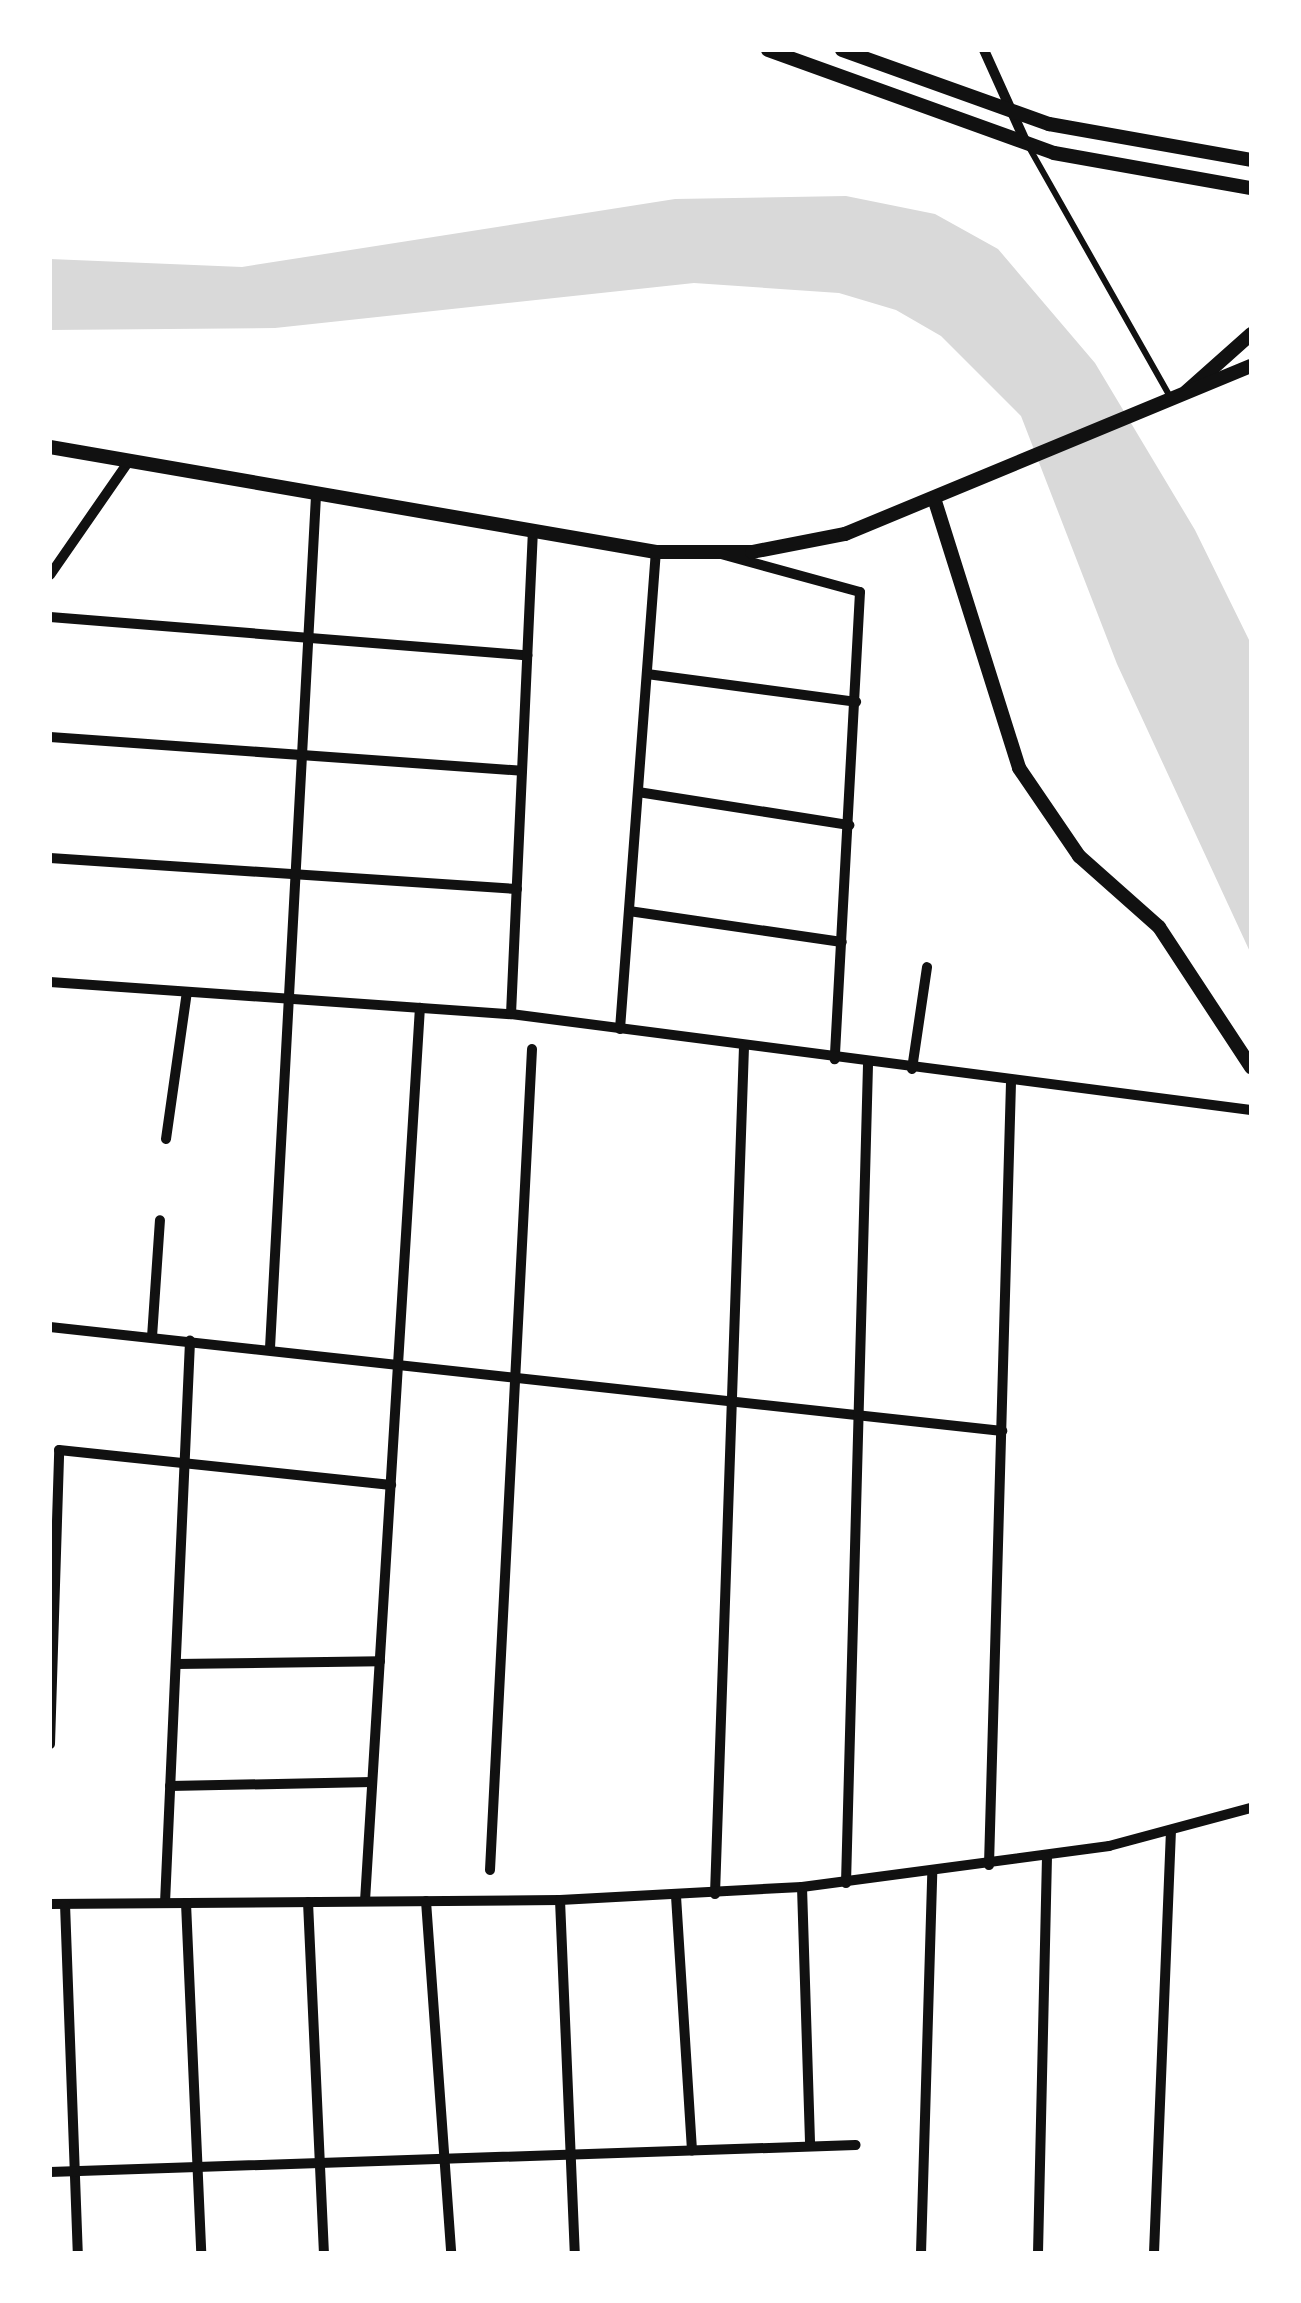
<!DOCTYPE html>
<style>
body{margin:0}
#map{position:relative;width:1301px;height:2303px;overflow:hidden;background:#fff;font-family:"Work Sans",sans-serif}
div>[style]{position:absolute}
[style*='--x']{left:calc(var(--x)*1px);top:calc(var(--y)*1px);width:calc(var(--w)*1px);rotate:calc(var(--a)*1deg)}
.water>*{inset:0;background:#d9d9d9}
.service>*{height:6px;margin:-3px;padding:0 3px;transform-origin:3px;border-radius:3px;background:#111}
.minor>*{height:10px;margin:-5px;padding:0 5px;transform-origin:5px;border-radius:5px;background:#111}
.tertiary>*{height:14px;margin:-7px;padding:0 7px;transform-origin:7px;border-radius:7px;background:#111}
span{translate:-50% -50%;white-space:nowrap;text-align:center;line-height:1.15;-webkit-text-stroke:10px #fff;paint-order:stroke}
.frame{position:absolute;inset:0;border:52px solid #fff;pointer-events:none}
</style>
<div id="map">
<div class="water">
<div style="clip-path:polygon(846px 196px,935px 214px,998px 249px,1095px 363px,1195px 530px,1251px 644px,1251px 954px,1117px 664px,1021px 416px,941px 336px,896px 310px,839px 293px,694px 283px,275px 328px,50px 330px,50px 259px,242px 267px,675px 199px)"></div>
</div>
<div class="service">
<div style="--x:1030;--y:149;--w:286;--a:60.5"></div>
</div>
<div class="minor">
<div style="--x:984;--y:50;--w:102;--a:65.7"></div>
<div style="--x:721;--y:554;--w:144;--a:15.3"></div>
<div style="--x:860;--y:592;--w:468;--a:93.1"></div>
<div style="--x:50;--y:575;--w:139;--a:-55.3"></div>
<div style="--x:50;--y:617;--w:479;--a:4.6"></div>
<div style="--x:647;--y:674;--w:211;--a:7.6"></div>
<div style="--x:50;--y:737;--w:473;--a:4.1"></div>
<div style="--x:638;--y:792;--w:214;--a:8.9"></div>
<div style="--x:50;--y:858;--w:468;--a:3.8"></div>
<div style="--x:629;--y:911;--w:215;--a:8.3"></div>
<div style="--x:50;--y:982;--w:462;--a:4"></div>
<div style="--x:511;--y:1014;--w:746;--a:7.39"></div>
<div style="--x:511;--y:1014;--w:484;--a:-87.4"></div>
<div style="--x:620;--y:1029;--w:478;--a:-85.7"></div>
<div style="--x:912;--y:1069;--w:103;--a:-81.6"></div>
<div style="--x:166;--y:1139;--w:148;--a:-81.9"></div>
<div style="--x:50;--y:1327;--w:958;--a:6.23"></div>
<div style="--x:152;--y:1337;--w:117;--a:-86.1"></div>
<div style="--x:270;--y:1348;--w:854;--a:-86.91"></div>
<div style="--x:176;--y:1664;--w:204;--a:-0.8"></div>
<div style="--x:50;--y:1744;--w:294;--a:-88.2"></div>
<div style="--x:59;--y:1450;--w:334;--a:6"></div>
<div style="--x:170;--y:1786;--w:202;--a:-1.1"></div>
<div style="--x:989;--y:1865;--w:782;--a:-88.39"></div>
<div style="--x:490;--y:1870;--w:822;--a:-87.07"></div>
<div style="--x:846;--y:1883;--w:820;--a:-88.46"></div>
<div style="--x:802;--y:1887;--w:259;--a:88.2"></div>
<div style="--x:715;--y:1894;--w:848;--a:-88.04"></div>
<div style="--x:676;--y:1896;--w:255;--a:86.4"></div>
<div style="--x:560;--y:1900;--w:353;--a:87.6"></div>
<div style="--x:365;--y:1901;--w:895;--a:-86.48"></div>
<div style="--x:426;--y:1901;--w:353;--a:85.9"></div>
<div style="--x:308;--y:1902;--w:351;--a:87.4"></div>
<div style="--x:165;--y:1903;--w:563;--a:-87.45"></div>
<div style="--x:186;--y:1903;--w:350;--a:87.5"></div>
<div style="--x:50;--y:1904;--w:510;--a:-0.45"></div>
<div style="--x:560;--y:1900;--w:242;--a:-3.1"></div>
<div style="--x:802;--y:1887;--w:310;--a:-7.6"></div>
<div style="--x:1109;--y:1846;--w:147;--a:-15"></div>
<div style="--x:65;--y:1904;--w:349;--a:87.9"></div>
<div style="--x:50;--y:2172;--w:806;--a:-1.92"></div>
<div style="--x:921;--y:2253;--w:380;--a:-88.3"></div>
<div style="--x:1038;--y:2253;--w:396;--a:-88.7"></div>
<div style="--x:1154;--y:2253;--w:421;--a:-87.7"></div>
</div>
<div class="tertiary">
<div style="--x:768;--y:50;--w:304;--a:19.8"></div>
<div style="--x:1054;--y:153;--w:200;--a:10.1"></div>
<div style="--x:842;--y:50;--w:220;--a:19.7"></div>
<div style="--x:1049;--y:124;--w:205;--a:10.1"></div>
<div style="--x:1186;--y:392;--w:87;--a:-41.7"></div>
<div style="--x:50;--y:447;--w:615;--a:9.83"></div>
<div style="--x:656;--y:552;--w:96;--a:0"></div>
<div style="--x:752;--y:552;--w:95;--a:-11"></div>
<div style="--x:845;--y:534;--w:439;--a:-22.5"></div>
<div style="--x:934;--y:498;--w:283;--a:72.5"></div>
<div style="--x:1019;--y:768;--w:107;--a:55.7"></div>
<div style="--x:1079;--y:856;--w:107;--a:41.6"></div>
<div style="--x:1159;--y:927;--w:168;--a:56.7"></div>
</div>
<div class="frame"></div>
</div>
